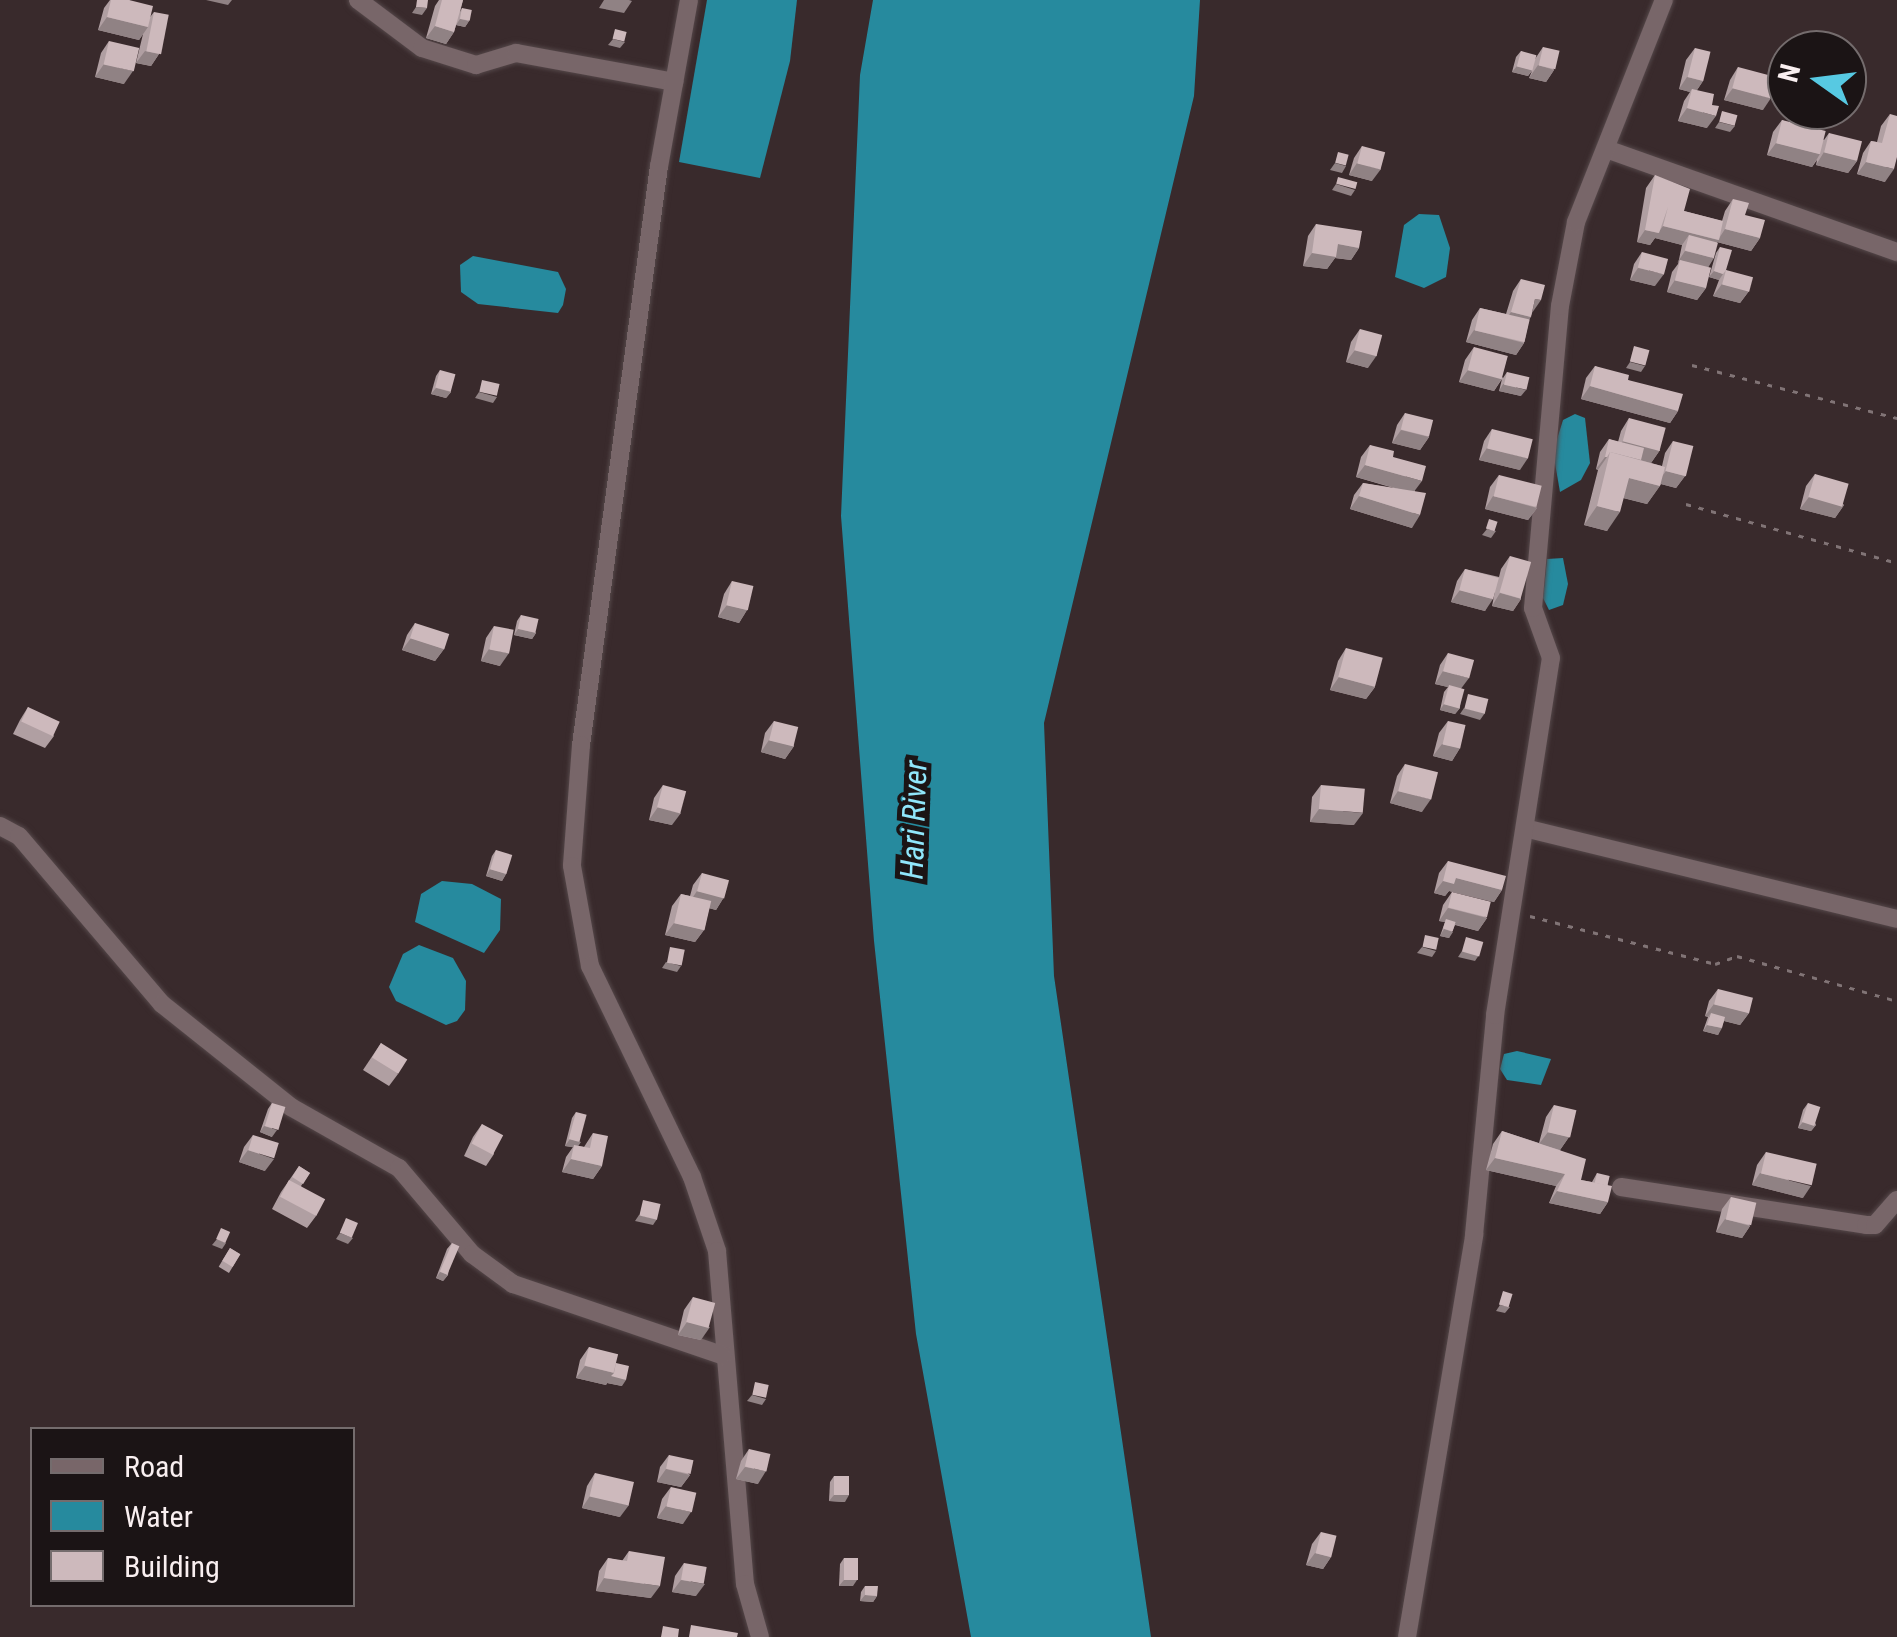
<!DOCTYPE html>
<style>
body{margin:0}
#map{position:relative;width:1897px;height:1637px;overflow:hidden;background:#392a2c;font-family:"Roboto Condensed",sans-serif}
div>[style]{position:absolute}
[style*='--x']{left:calc(var(--x)*1px);top:calc(var(--y)*1px);width:calc(var(--w)*1px);rotate:calc(var(--a)*1deg)}
.water>*{inset:0;background:#268a9e}
.path>*{height:2.5px;margin-top:-1.25px;transform-origin:0;background:repeating-linear-gradient(90deg,#817476 0 5px,transparent 0 13px)}
.roads{filter:drop-shadow(0 0 2px #544749) drop-shadow(0 0 2px #544749)}
.minor>*{height:18px;margin:-9px;padding:0 9px;transform-origin:9px;border-radius:9px;background:#786669}
.wall>*{inset:0;background:#b09fa2;transform-origin:0 0}
.shaded-wall>*{inset:0;background:#908284}
.building>*{inset:0;background:#cdb9bc;transform-origin:0 0}
span{translate:-50% -50%;white-space:nowrap;text-align:center;line-height:1.15;-webkit-text-stroke:10px #1b1415;paint-order:stroke}
.water-label{font-size:32px;color:#90e6fb;font-style:italic}
.legend{position:absolute;left:30px;top:1427px;width:325px;height:180px;box-sizing:border-box;background:#1b1415;border:2px solid #746c6d;margin:0;padding:12px 18px;list-style:none;font-size:30px;color:#f9eff0}
.legend li{display:flex;align-items:center;gap:20px;height:50px}
.legend b{width:50px;border:2px solid #746c6d}
.north{position:absolute;left:1767px;top:30px;width:100px;height:100px;box-sizing:border-box;background:#1b1415;border:2px solid #746c6d;border-radius:50%;rotate:284deg;font-size:28px;font-weight:700;line-height:40px;text-align:center;color:#f9eff0}
.north::after{content:'';display:block;margin:auto;width:35px;height:45px;background:#57c9e2;clip-path:polygon(50% 0,100% 100%,50% 72%,0 100%)}
</style>
<div id="map">
<div class="water">
<div style="clip-path:polygon(707px 0,797px 0,790px 61px,760px 178px,679px 162px)"></div>
<div style="clip-path:polygon(873px 0,1200px 0,1194px 96px,1044px 723px,1054px 976px,1151px 1637px,971px 1637px,916px 1334px,874px 941px,841px 516px,860px 75px)"></div>
<div style="clip-path:polygon(1419px 214px,1439px 215px,1450px 248px,1446px 277px,1424px 288px,1395px 277px,1404px 225px)"></div>
<div style="clip-path:polygon(473px 256px,558px 272px,566px 289px,563px 305px,558px 313px,478px 304px,461px 292px,460px 265px)"></div>
<div style="clip-path:polygon(1575px 414px,1585px 418px,1590px 463px,1581px 480px,1560px 492px,1553px 452px,1563px 420px)"></div>
<div style="clip-path:polygon(1563px 558px,1568px 584px,1563px 605px,1549px 610px,1543px 598px,1547px 559px)"></div>
<div style="clip-path:polygon(442px 881px,472px 884px,501px 899px,500px 930px,484px 953px,415px 922px,421px 894px)"></div>
<div style="clip-path:polygon(419px 945px,453px 958px,466px 981px,465px 1010px,457px 1021px,446px 1025px,396px 1001px,389px 987px,403px 954px)"></div>
<div style="clip-path:polygon(1517px 1051px,1551px 1059px,1541px 1085px,1507px 1080px,1500px 1069px,1504px 1054px)"></div>
</div>
<div class="path">
<div style="--x:1692;--y:365;--w:212;--a:14.5"></div>
<div style="--x:1686;--y:504;--w:219;--a:15.6"></div>
<div style="--x:1530;--y:916;--w:191;--a:14.5"></div>
<div style="--x:1715;--y:964;--w:23;--a:-20"></div>
<div style="--x:1737;--y:956;--w:166;--a:15.7"></div>
</div>
<div class="roads">
<div class="minor">
<div style="--x:358;--y:0;--w:80;--a:36.9"></div>
<div style="--x:422;--y:48;--w:57;--a:17.5"></div>
<div style="--x:476;--y:65;--w:42;--a:-16.7"></div>
<div style="--x:516;--y:53;--w:161;--a:10.4"></div>
<div style="--x:689;--y:0;--w:169;--a:100.2"></div>
<div style="--x:659;--y:166;--w:584;--a:97.67"></div>
<div style="--x:581;--y:745;--w:121;--a:94.3"></div>
<div style="--x:572;--y:866;--w:102;--a:79.8"></div>
<div style="--x:590;--y:966;--w:234;--a:64.2"></div>
<div style="--x:692;--y:1177;--w:78;--a:71.3"></div>
<div style="--x:717;--y:1251;--w:334;--a:85.2"></div>
<div style="--x:745;--y:1584;--w:55;--a:74.2"></div>
<div style="--x:1609;--y:150;--w:306;--a:19.5"></div>
<div style="--x:0;--y:826;--w:21;--a:28"></div>
<div style="--x:19;--y:836;--w:221;--a:49.6"></div>
<div style="--x:162;--y:1004;--w:165;--a:38.6"></div>
<div style="--x:291;--y:1107;--w:124;--a:29.5"></div>
<div style="--x:399;--y:1168;--w:113;--a:49.7"></div>
<div style="--x:472;--y:1254;--w:51;--a:36.2"></div>
<div style="--x:513;--y:1284;--w:221;--a:18.8"></div>
<div style="--x:1528;--y:829;--w:380;--a:13.7"></div>
<div style="--x:1621;--y:1187;--w:248;--a:8.8"></div>
<div style="--x:1866;--y:1225;--w:9;--a:0"></div>
<div style="--x:1875;--y:1225;--w:33;--a:-49"></div>
<div style="--x:1407;--y:1637;--w:408;--a:-80.5"></div>
<div style="--x:1474;--y:1235;--w:221;--a:-84.5"></div>
<div style="--x:1495;--y:1015;--w:361;--a:-81.1"></div>
<div style="--x:1551;--y:658;--w:53;--a:-109.8"></div>
<div style="--x:1533;--y:608;--w:303;--a:-84.9"></div>
<div style="--x:1560;--y:306;--w:86;--a:-79.2"></div>
<div style="--x:1576;--y:222;--w:239;--a:-68.4"></div>
</div>
</div>
<div class="wall">
<div style="clip-path:polygon(110px 0,129px 0,150px 17px,154px 12px,159px 54px,151px 66px,136px 63px,143px 34px,139px 40px,98px 30px,104px 8px)"></div>
<div style="clip-path:polygon(439px 0,463px 0,460px 12px,462px 8px,469px 21px,465px 27px,456px 25px,454px 32px,446px 44px,426px 38px,435px 6px)"></div>
<div style="clip-path:polygon(109px 41px,124px 84px,95px 77px,101px 53px)"></div>
<div style="clip-path:polygon(1543px 47px,1554px 70px,1546px 82px,1529px 78px,1532px 71px,1528px 76px,1512px 72px,1516px 57px,1521px 51px,1535px 59px)"></div>
<div style="clip-path:polygon(1695px 48px,1703px 81px,1697px 90px,1707px 128px,1678px 121px,1684px 101px,1690px 92px,1679px 89px,1686px 60px)"></div>
<div style="clip-path:polygon(1738px 67px,1763px 110px,1724px 100px,1730px 80px)"></div>
<div style="clip-path:polygon(1890px 114px,1885px 182px,1857px 174px,1863px 153px,1871px 141px,1877px 142px,1881px 126px)"></div>
<div style="clip-path:polygon(1782px 120px,1824px 140px,1829px 133px,1857px 161px,1848px 173px,1816px 165px,1817px 160px,1812px 167px,1767px 155px,1773px 132px)"></div>
<div style="clip-path:polygon(1362px 146px,1372px 181px,1349px 175px,1354px 158px)"></div>
<div style="clip-path:polygon(1655px 175px,1684px 211px,1722px 221px,1725px 211px,1733px 199px,1760px 238px,1751px 251px,1717px 242px,1708px 267px,1706px 288px,1697px 300px,1667px 292px,1672px 272px,1678px 264px,1682px 245px,1655px 238px,1650px 245px,1637px 242px,1646px 188px)"></div>
<div style="clip-path:polygon(1316px 224px,1359px 248px,1351px 260px,1335px 258px,1327px 269px,1303px 266px,1308px 236px)"></div>
<div style="clip-path:polygon(1720px 247px,1726px 270px,1749px 291px,1740px 303px,1713px 296px,1719px 280px,1709px 277px,1716px 253px)"></div>
<div style="clip-path:polygon(1642px 252px,1655px 286px,1630px 280px,1634px 264px)"></div>
<div style="clip-path:polygon(1521px 279px,1532px 313px,1529px 320px,1524px 343px,1516px 355px,1466px 342px,1472px 320px,1480px 308px,1506px 314px,1513px 291px)"></div>
<div style="clip-path:polygon(1360px 329px,1368px 368px,1346px 362px,1351px 342px)"></div>
<div style="clip-path:polygon(1474px 347px,1503px 378px,1507px 372px,1521px 396px,1499px 391px,1502px 379px,1494px 391px,1459px 382px,1465px 360px)"></div>
<div style="clip-path:polygon(1595px 366px,1628px 380px,1678px 411px,1670px 423px,1581px 399px,1586px 378px)"></div>
<div style="clip-path:polygon(440px 370px,451px 392px,446px 398px,431px 394px,436px 376px)"></div>
<div style="clip-path:polygon(1405px 413px,1429px 437px,1420px 450px,1392px 443px,1397px 425px)"></div>
<div style="clip-path:polygon(1629px 418px,1660px 450px,1651px 463px,1662px 466px,1665px 453px,1673px 441px,1685px 476px,1676px 488px,1661px 484px,1647px 504px,1623px 498px,1607px 531px,1584px 525px,1598px 470px,1596px 469px,1600px 452px,1609px 439px,1618px 442px,1621px 431px)"></div>
<div style="clip-path:polygon(1492px 429px,1520px 470px,1479px 460px,1484px 441px)"></div>
<div style="clip-path:polygon(1370px 445px,1393px 457px,1415px 491px,1412px 528px,1350px 509px,1354px 495px,1363px 483px,1397px 489px,1356px 477px,1361px 457px)"></div>
<div style="clip-path:polygon(1815px 474px,1844px 505px,1835px 518px,1800px 509px,1806px 486px)"></div>
<div style="clip-path:polygon(1499px 475px,1537px 508px,1528px 520px,1485px 509px,1490px 487px)"></div>
<div style="clip-path:polygon(1510px 556px,1521px 599px,1513px 611px,1492px 606px,1495px 591px,1485px 611px,1451px 602px,1457px 581px,1465px 569px,1499px 577px,1501px 569px)"></div>
<div style="clip-path:polygon(732px 581px,747px 610px,739px 623px,718px 617px,724px 594px)"></div>
<div style="clip-path:polygon(521px 615px,536px 633px,532px 639px,514px 635px,517px 621px)"></div>
<div style="clip-path:polygon(415px 623px,444px 649px,435px 661px,402px 650px,407px 635px)"></div>
<div style="clip-path:polygon(494px 626px,500px 666px,481px 661px,486px 638px)"></div>
<div style="clip-path:polygon(1346px 648px,1375px 687px,1366px 699px,1330px 690px,1338px 661px)"></div>
<div style="clip-path:polygon(1448px 653px,1461px 689px,1460px 708px,1455px 714px,1440px 710px,1444px 692px,1448px 687px,1435px 684px,1440px 665px)"></div>
<div style="clip-path:polygon(28px 707px,54px 736px,45px 748px,13px 734px,20px 720px)"></div>
<div style="clip-path:polygon(774px 721px,794px 746px,785px 759px,761px 752px,765px 733px)"></div>
<div style="clip-path:polygon(1448px 721px,1460px 748px,1452px 761px,1433px 756px,1439px 733px)"></div>
<div style="clip-path:polygon(1405px 764px,1422px 812px,1390px 803px,1397px 776px)"></div>
<div style="clip-path:polygon(663px 785px,672px 825px,649px 820px,654px 798px)"></div>
<div style="clip-path:polygon(1321px 785px,1354px 825px,1310px 822px,1312px 797px)"></div>
<div style="clip-path:polygon(496px 850px,506px 874px,502px 881px,486px 876px,492px 856px)"></div>
<div style="clip-path:polygon(1448px 861px,1502px 890px,1494px 902px,1449px 891px,1445px 896px,1434px 893px,1439px 873px)"></div>
<div style="clip-path:polygon(702px 873px,724px 897px,716px 910px,709px 908px,704px 930px,695px 942px,665px 935px,672px 906px,681px 894px,690px 896px,693px 885px)"></div>
<div style="clip-path:polygon(1452px 892px,1487px 918px,1478px 931px,1455px 925px,1449px 938px,1440px 936px,1445px 922px,1439px 921px,1443px 905px)"></div>
<div style="clip-path:polygon(1718px 989px,1749px 1013px,1740px 1025px,1724px 1021px,1718px 1035px,1703px 1031px,1708px 1017px,1705px 1016px,1709px 1001px)"></div>
<div style="clip-path:polygon(381px 1043px,398px 1074px,389px 1086px,363px 1070px)"></div>
<div style="clip-path:polygon(272px 1103px,272px 1137px,260px 1132px,268px 1109px)"></div>
<div style="clip-path:polygon(1808px 1103px,1816px 1125px,1811px 1131px,1798px 1128px,1803px 1110px)"></div>
<div style="clip-path:polygon(1554px 1105px,1569px 1137px,1560px 1150px,1581px 1180px,1592px 1182px,1597px 1173px,1608px 1185px,1608px 1202px,1600px 1214px,1549px 1203px,1556px 1186px,1486px 1170px,1493px 1144px,1502px 1131px,1539px 1143px,1546px 1117px)"></div>
<div style="clip-path:polygon(576px 1112px,578px 1146px,584px 1147px,593px 1133px,602px 1166px,593px 1179px,562px 1172px,566px 1157px,573px 1147px,565px 1146px,572px 1118px)"></div>
<div style="clip-path:polygon(482px 1124px,494px 1154px,486px 1166px,464px 1156px,473px 1137px)"></div>
<div style="clip-path:polygon(253px 1135px,265px 1171px,239px 1162px,244px 1147px)"></div>
<div style="clip-path:polygon(1766px 1152px,1803px 1198px,1752px 1185px,1757px 1165px)"></div>
<div style="clip-path:polygon(299px 1166px,310px 1173px,301px 1186px,316px 1216px,307px 1228px,272px 1209px,281px 1192px)"></div>
<div style="clip-path:polygon(1731px 1197px,1750px 1226px,1742px 1238px,1716px 1232px,1722px 1209px)"></div>
<div style="clip-path:polygon(452px 1243px,448px 1275px,443px 1281px,436px 1278px,447px 1249px)"></div>
<div style="left:230px;top:1248px;width:12px;height:22px;rotate:31deg"></div>
<div style="clip-path:polygon(693px 1297px,701px 1340px,678px 1335px,684px 1310px)"></div>
<div style="clip-path:polygon(589px 1347px,616px 1363px,622px 1386px,607px 1383px,606px 1385px,576px 1378px,580px 1360px)"></div>
<div style="clip-path:polygon(749px 1449px,758px 1484px,736px 1479px,741px 1461px)"></div>
<div style="clip-path:polygon(669px 1455px,690px 1475px,681px 1487px,657px 1482px,660px 1467px)"></div>
<div style="clip-path:polygon(595px 1473px,620px 1517px,582px 1508px,587px 1486px)"></div>
<div style="clip-path:polygon(834px 1476px,845px 1502px,829px 1501px,830px 1482px)"></div>
<div style="clip-path:polygon(671px 1487px,683px 1524px,657px 1518px,662px 1499px)"></div>
<div style="clip-path:polygon(1321px 1532px,1331px 1557px,1323px 1569px,1306px 1565px,1312px 1544px)"></div>
<div style="clip-path:polygon(629px 1551px,651px 1598px,596px 1591px,599px 1571px,608px 1558px,622px 1561px)"></div>
<div style="clip-path:polygon(844px 1558px,853px 1586px,839px 1586px,840px 1564px)"></div>
<div style="clip-path:polygon(684px 1563px,696px 1596px,672px 1592px,675px 1576px)"></div>
<div style="clip-path:polygon(865px 1586px,877px 1596px,873px 1602px,860px 1601px,861px 1592px)"></div>
</div>
<div class="shaded-wall">
<div style="clip-path:polygon(206px 0,232px 0,228px 5px)"></div>
<div style="clip-path:polygon(604px 0,629px 0,632px 1px,624px 13px,599px 8px)"></div>
<div style="clip-path:polygon(416px 7px,427px 8px,422px 15px,412px 13px)"></div>
<div style="clip-path:polygon(107px 17px,148px 27px,139px 40px,98px 30px)"></div>
<div style="clip-path:polygon(460px 19px,469px 21px,465px 27px,456px 25px)"></div>
<div style="clip-path:polygon(435px 26px,454px 32px,446px 44px,426px 38px)"></div>
<div style="clip-path:polygon(613px 39px,625px 42px,620px 48px,608px 45px)"></div>
<div style="clip-path:polygon(145px 51px,159px 54px,151px 66px,136px 63px)"></div>
<div style="clip-path:polygon(104px 64px,133px 71px,124px 84px,95px 77px)"></div>
<div style="clip-path:polygon(1538px 65px,1554px 70px,1546px 82px,1529px 78px)"></div>
<div style="clip-path:polygon(1517px 66px,1532px 70px,1528px 76px,1512px 72px)"></div>
<div style="clip-path:polygon(1687px 77px,1703px 81px,1695px 93px,1692px 89px,1690px 92px,1679px 89px)"></div>
<div style="clip-path:polygon(1733px 88px,1771px 98px,1763px 110px,1724px 100px)"></div>
<div style="clip-path:polygon(1687px 108px,1716px 116px,1707px 128px,1678px 121px)"></div>
<div style="clip-path:polygon(1788px 110px,1804px 110px,1808px 111px,1804px 117px,1786px 113px)"></div>
<div style="clip-path:polygon(1719px 122px,1735px 126px,1730px 132px,1715px 128px)"></div>
<div style="clip-path:polygon(1776px 143px,1820px 154px,1812px 167px,1767px 155px)"></div>
<div style="clip-path:polygon(1824px 152px,1857px 161px,1848px 173px,1816px 165px)"></div>
<div style="clip-path:polygon(1866px 162px,1894px 169px,1885px 182px,1857px 174px)"></div>
<div style="clip-path:polygon(1335px 163px,1346px 166px,1342px 173px,1330px 170px)"></div>
<div style="clip-path:polygon(1357px 163px,1381px 169px,1372px 181px,1349px 175px)"></div>
<div style="clip-path:polygon(1336px 184px,1355px 190px,1351px 196px,1332px 190px)"></div>
<div style="clip-path:polygon(1663px 226px,1718px 240px,1725px 229px,1760px 238px,1751px 251px,1717px 242px,1710px 252px,1689px 235px,1682px 245px,1655px 238px,1650px 245px,1637px 242px,1645px 230px,1658px 233px)"></div>
<div style="clip-path:polygon(1338px 244px,1359px 248px,1351px 260px,1335px 258px,1327px 269px,1303px 266px,1312px 253px)"></div>
<div style="clip-path:polygon(1685px 251px,1714px 258px,1706px 271px,1680px 260px,1677px 263px)"></div>
<div style="clip-path:polygon(1638px 268px,1664px 274px,1655px 286px,1630px 280px)"></div>
<div style="clip-path:polygon(1714px 271px,1723px 274px,1719px 280px,1709px 277px)"></div>
<div style="clip-path:polygon(1675px 280px,1706px 288px,1697px 300px,1667px 292px)"></div>
<div style="clip-path:polygon(1722px 284px,1749px 291px,1740px 303px,1713px 296px)"></div>
<div style="clip-path:polygon(1535px 299px,1541px 300px,1532px 313px)"></div>
<div style="clip-path:polygon(1511px 312px,1531px 317px,1522px 329px,1503px 324px)"></div>
<div style="clip-path:polygon(1474px 330px,1524px 343px,1516px 355px,1466px 342px)"></div>
<div style="clip-path:polygon(1355px 350px,1377px 355px,1368px 368px,1346px 362px)"></div>
<div style="clip-path:polygon(1630px 362px,1645px 366px,1641px 372px,1626px 368px)"></div>
<div style="clip-path:polygon(1468px 370px,1502px 378px,1494px 391px,1459px 382px)"></div>
<div style="clip-path:polygon(1503px 384px,1526px 390px,1521px 396px,1499px 391px)"></div>
<div style="clip-path:polygon(1590px 386px,1678px 411px,1670px 423px,1581px 399px)"></div>
<div style="clip-path:polygon(436px 388px,451px 392px,446px 398px,431px 394px)"></div>
<div style="clip-path:polygon(479px 392px,497px 397px,493px 403px,475px 398px)"></div>
<div style="clip-path:polygon(1401px 430px,1429px 437px,1420px 450px,1392px 443px)"></div>
<div style="clip-path:polygon(1623px 441px,1660px 450px,1651px 463px,1615px 453px)"></div>
<div style="clip-path:polygon(1487px 448px,1528px 458px,1520px 470px,1479px 460px)"></div>
<div style="clip-path:polygon(1605px 457px,1607px 457px,1598px 470px,1596px 469px)"></div>
<div style="clip-path:polygon(1365px 465px,1422px 481px,1413px 493px,1356px 477px)"></div>
<div style="clip-path:polygon(1666px 471px,1685px 476px,1676px 488px,1657px 483px)"></div>
<div style="clip-path:polygon(1629px 478px,1660px 486px,1647px 504px,1616px 496px)"></div>
<div style="clip-path:polygon(1359px 496px,1420px 515px,1412px 528px,1350px 509px)"></div>
<div style="clip-path:polygon(1493px 496px,1537px 508px,1528px 520px,1485px 509px)"></div>
<div style="clip-path:polygon(1809px 497px,1844px 505px,1835px 518px,1800px 509px)"></div>
<div style="clip-path:polygon(1597px 506px,1620px 512px,1607px 531px,1584px 525px)"></div>
<div style="clip-path:polygon(1487px 529px,1496px 531px,1491px 538px,1482px 535px)"></div>
<div style="clip-path:polygon(1460px 590px,1493px 599px,1485px 611px,1451px 602px)"></div>
<div style="clip-path:polygon(1500px 593px,1521px 599px,1513px 611px,1492px 606px)"></div>
<div style="clip-path:polygon(727px 605px,747px 610px,739px 623px,718px 617px)"></div>
<div style="clip-path:polygon(518px 629px,536px 633px,532px 639px,514px 635px)"></div>
<div style="clip-path:polygon(411px 638px,444px 649px,435px 661px,402px 650px)"></div>
<div style="clip-path:polygon(489px 649px,509px 653px,500px 666px,481px 661px)"></div>
<div style="clip-path:polygon(1443px 671px,1469px 678px,1460px 690px,1435px 684px)"></div>
<div style="clip-path:polygon(1339px 677px,1375px 687px,1366px 699px,1330px 690px)"></div>
<div style="clip-path:polygon(1444px 704px,1460px 708px,1455px 714px,1440px 710px)"></div>
<div style="clip-path:polygon(1464px 708px,1485px 713px,1480px 720px,1460px 714px)"></div>
<div style="clip-path:polygon(769px 740px,794px 746px,785px 759px,761px 752px)"></div>
<div style="clip-path:polygon(1442px 744px,1460px 748px,1452px 761px,1433px 756px)"></div>
<div style="clip-path:polygon(1398px 791px,1431px 799px,1422px 812px,1390px 803px)"></div>
<div style="clip-path:polygon(658px 807px,681px 813px,672px 825px,649px 820px)"></div>
<div style="clip-path:polygon(1319px 809px,1363px 813px,1354px 825px,1310px 822px)"></div>
<div style="clip-path:polygon(490px 869px,506px 874px,502px 881px,486px 876px)"></div>
<div style="clip-path:polygon(1456px 878px,1502px 890px,1494px 902px,1449px 891px,1445px 896px,1434px 893px,1443px 881px)"></div>
<div style="clip-path:polygon(697px 891px,724px 897px,716px 910px,689px 903px)"></div>
<div style="clip-path:polygon(1448px 908px,1487px 918px,1478px 931px,1446px 922px,1446px 919px,1445px 922px,1439px 921px)"></div>
<div style="clip-path:polygon(674px 923px,704px 930px,695px 942px,665px 935px)"></div>
<div style="clip-path:polygon(1444px 929px,1453px 932px,1449px 938px,1440px 936px)"></div>
<div style="clip-path:polygon(1422px 947px,1436px 951px,1432px 957px,1417px 953px)"></div>
<div style="clip-path:polygon(1462px 951px,1479px 955px,1475px 961px,1458px 957px)"></div>
<div style="clip-path:polygon(666px 962px,681px 966px,677px 972px,662px 968px)"></div>
<div style="clip-path:polygon(1714px 1004px,1749px 1013px,1740px 1025px,1709px 1017px,1711px 1013px,1708px 1017px,1705px 1016px)"></div>
<div style="clip-path:polygon(1707px 1025px,1722px 1028px,1718px 1035px,1703px 1031px)"></div>
<div style="clip-path:polygon(1803px 1122px,1816px 1125px,1811px 1131px,1798px 1128px)"></div>
<div style="clip-path:polygon(264px 1126px,277px 1130px,272px 1137px,260px 1132px)"></div>
<div style="clip-path:polygon(1548px 1132px,1569px 1137px,1560px 1150px,1539px 1144px)"></div>
<div style="clip-path:polygon(570px 1139px,581px 1142px,577px 1148px,565px 1146px)"></div>
<div style="clip-path:polygon(248px 1150px,274px 1159px,265px 1171px,239px 1162px)"></div>
<div style="clip-path:polygon(1495px 1158px,1565px 1174px,1556px 1186px,1486px 1170px)"></div>
<div style="clip-path:polygon(571px 1159px,602px 1166px,593px 1179px,562px 1172px)"></div>
<div style="clip-path:polygon(1760px 1173px,1811px 1186px,1803px 1198px,1752px 1185px)"></div>
<div style="clip-path:polygon(1557px 1191px,1608px 1202px,1600px 1214px,1549px 1203px)"></div>
<div style="clip-path:polygon(639px 1215px,657px 1219px,653px 1225px,635px 1221px)"></div>
<div style="clip-path:polygon(1725px 1219px,1750px 1226px,1742px 1238px,1716px 1232px)"></div>
<div style="clip-path:polygon(340px 1233px,353px 1238px,348px 1244px,336px 1239px)"></div>
<div style="clip-path:polygon(217px 1239px,226px 1243px,222px 1249px,212px 1245px)"></div>
<div style="clip-path:polygon(440px 1272px,448px 1275px,443px 1281px,436px 1278px)"></div>
<div style="clip-path:polygon(1500px 1305px,1510px 1307px,1505px 1313px,1496px 1311px)"></div>
<div style="clip-path:polygon(687px 1322px,710px 1327px,701px 1340px,678px 1335px)"></div>
<div style="clip-path:polygon(585px 1366px,614px 1373px,626px 1380px,622px 1386px,607px 1383px,606px 1385px,576px 1378px)"></div>
<div style="clip-path:polygon(752px 1395px,766px 1399px,762px 1405px,747px 1401px)"></div>
<div style="clip-path:polygon(745px 1467px,766px 1471px,758px 1484px,736px 1479px)"></div>
<div style="clip-path:polygon(666px 1469px,690px 1475px,681px 1487px,657px 1482px)"></div>
<div style="clip-path:polygon(834px 1495px,849px 1495px,845px 1502px,829px 1501px)"></div>
<div style="clip-path:polygon(590px 1496px,629px 1505px,620px 1517px,582px 1508px)"></div>
<div style="clip-path:polygon(666px 1506px,691px 1512px,683px 1524px,657px 1518px)"></div>
<div style="clip-path:polygon(1315px 1553px,1331px 1557px,1323px 1569px,1306px 1565px)"></div>
<div style="clip-path:polygon(604px 1578px,660px 1586px,651px 1598px,596px 1591px)"></div>
<div style="clip-path:polygon(681px 1580px,705px 1584px,696px 1596px,672px 1592px)"></div>
<div style="clip-path:polygon(844px 1580px,857px 1580px,853px 1586px,839px 1586px)"></div>
<div style="clip-path:polygon(865px 1595px,877px 1596px,873px 1602px,860px 1601px)"></div>
</div>
<div class="building">
<div style="clip-path:polygon(111px 0,129px 0,153px 6px,148px 27px,107px 17px)"></div>
<div style="clip-path:polygon(417px 0,428px 0,427px 8px,416px 7px)"></div>
<div style="clip-path:polygon(442px 0,463px 0,454px 32px,435px 26px)"></div>
<div style="left:462px;top:8px;width:10px;height:11px;rotate:11deg"></div>
<div style="left:154px;top:12px;width:15px;height:40px;rotate:11deg"></div>
<div style="left:615px;top:29px;width:12px;height:10px;rotate:14deg"></div>
<div style="left:109px;top:41px;width:31px;height:24px;rotate:13deg"></div>
<div style="left:1543px;top:47px;width:17px;height:19px;rotate:13deg"></div>
<div style="left:1695px;top:48px;width:16px;height:30px;rotate:14deg"></div>
<div style="left:1521px;top:51px;width:16px;height:16px;rotate:15deg"></div>
<div style="left:1738px;top:67px;width:39px;height:22px;rotate:15deg"></div>
<div style="clip-path:polygon(1692px 89px,1714px 94px,1712px 105px,1719px 106px,1716px 116px,1687px 108px)"></div>
<div style="left:1722px;top:111px;width:16px;height:11px;rotate:15deg"></div>
<div style="clip-path:polygon(1890px 114px,1897px 116px,1897px 157px,1894px 169px,1866px 162px,1871px 141px,1882px 143px)"></div>
<div style="left:1782px;top:120px;width:45px;height:24px;rotate:14deg"></div>
<div style="left:1829px;top:133px;width:34px;height:20px;rotate:14deg"></div>
<div style="left:1362px;top:146px;width:24px;height:18px;rotate:15deg"></div>
<div style="left:1338px;top:152px;width:11px;height:11px;rotate:15deg"></div>
<div style="clip-path:polygon(1655px 175px,1690px 189px,1684px 211px,1723px 221px,1719px 240px,1663px 226px,1668px 207px,1659px 233px,1645px 230px)"></div>
<div style="left:1338px;top:177px;width:20px;height:7px;rotate:15deg"></div>
<div style="clip-path:polygon(1733px 199px,1749px 203px,1745px 215px,1765px 220px,1760px 238px,1725px 229px)"></div>
<div style="clip-path:polygon(1316px 224px,1362px 231px,1359px 248px,1338px 244px,1336px 257px,1312px 253px)"></div>
<div style="left:1689px;top:235px;width:30px;height:16px;rotate:15deg"></div>
<div style="clip-path:polygon(1720px 247px,1732px 250px,1726px 270px,1723px 274px,1714px 271px)"></div>
<div style="left:1642px;top:252px;width:27px;height:16px;rotate:15deg"></div>
<div style="left:1680px;top:260px;width:32px;height:21px;rotate:14deg"></div>
<div style="left:1726px;top:270px;width:28px;height:15px;rotate:15deg"></div>
<div style="clip-path:polygon(1521px 279px,1545px 285px,1541px 300px,1535px 299px,1531px 317px,1511px 312px)"></div>
<div style="left:1480px;top:308px;width:51px;height:23px;rotate:13deg"></div>
<div style="left:1360px;top:329px;width:23px;height:22px;rotate:15deg"></div>
<div style="left:1634px;top:346px;width:16px;height:16px;rotate:15deg"></div>
<div style="left:1474px;top:347px;width:35px;height:24px;rotate:15deg"></div>
<div style="clip-path:polygon(1595px 366px,1629px 375px,1628px 380px,1683px 394px,1678px 411px,1590px 386px)"></div>
<div style="left:440px;top:370px;width:16px;height:18px;rotate:15deg"></div>
<div style="left:1507px;top:372px;width:23px;height:13px;rotate:13deg"></div>
<div style="left:482px;top:380px;width:18px;height:12px;rotate:13deg"></div>
<div style="left:1405px;top:413px;width:29px;height:17px;rotate:14deg"></div>
<div style="left:1629px;top:418px;width:38px;height:24px;rotate:15deg"></div>
<div style="left:1492px;top:429px;width:42px;height:20px;rotate:14deg"></div>
<div style="clip-path:polygon(1609px 439px,1644px 448px,1641px 460px,1610px 452px,1607px 457px,1605px 457px)"></div>
<div style="left:1673px;top:441px;width:21px;height:31px;rotate:14deg"></div>
<div style="clip-path:polygon(1370px 445px,1394px 451px,1393px 457px,1426px 466px,1422px 481px,1365px 465px)"></div>
<div style="clip-path:polygon(1610px 452px,1665px 467px,1660px 486px,1629px 478px,1620px 512px,1597px 506px)"></div>
<div style="left:1815px;top:474px;width:35px;height:24px;rotate:16deg"></div>
<div style="left:1499px;top:475px;width:44px;height:22px;rotate:14deg"></div>
<div style="clip-path:polygon(1363px 483px,1426px 493px,1420px 515px,1359px 496px)"></div>
<div style="left:1489px;top:519px;width:9px;height:10px;rotate:18deg"></div>
<div style="left:1510px;top:556px;width:22px;height:38px;rotate:16deg"></div>
<div style="left:1465px;top:569px;width:35px;height:22px;rotate:15deg"></div>
<div style="left:732px;top:581px;width:22px;height:25px;rotate:13deg"></div>
<div style="left:521px;top:615px;width:18px;height:14px;rotate:13deg"></div>
<div style="left:415px;top:623px;width:36px;height:16px;rotate:18deg"></div>
<div style="left:494px;top:626px;width:20px;height:24px;rotate:11deg"></div>
<div style="left:1346px;top:648px;width:38px;height:30px;rotate:15deg"></div>
<div style="left:1448px;top:653px;width:27px;height:19px;rotate:15deg"></div>
<div style="left:1449px;top:685px;width:16px;height:20px;rotate:15deg"></div>
<div style="left:1468px;top:694px;width:21px;height:15px;rotate:14deg"></div>
<div style="left:28px;top:707px;width:35px;height:16px;rotate:25deg"></div>
<div style="left:774px;top:721px;width:25px;height:20px;rotate:14deg"></div>
<div style="left:1448px;top:721px;width:18px;height:24px;rotate:13deg"></div>
<div style="left:1405px;top:764px;width:34px;height:28px;rotate:14deg"></div>
<div style="left:663px;top:785px;width:24px;height:23px;rotate:15deg"></div>
<div style="left:1321px;top:785px;width:44px;height:24px;rotate:5deg"></div>
<div style="left:496px;top:850px;width:17px;height:20px;rotate:17deg"></div>
<div style="clip-path:polygon(1448px 861px,1506px 876px,1502px 890px,1456px 878px,1454px 884px,1443px 881px)"></div>
<div style="left:702px;top:873px;width:28px;height:19px;rotate:15deg"></div>
<div style="left:1452px;top:892px;width:40px;height:16px;rotate:14deg"></div>
<div style="left:681px;top:894px;width:31px;height:30px;rotate:13deg"></div>
<div style="left:1446px;top:919px;width:10px;height:10px;rotate:17deg"></div>
<div style="left:1425px;top:935px;width:14px;height:12px;rotate:12deg"></div>
<div style="left:1466px;top:937px;width:18px;height:15px;rotate:16deg"></div>
<div style="left:670px;top:947px;width:15px;height:16px;rotate:11deg"></div>
<div style="left:1718px;top:989px;width:36px;height:16px;rotate:14deg"></div>
<div style="clip-path:polygon(1711px 1013px,1725px 1017px,1722px 1028px,1707px 1025px)"></div>
<div style="left:381px;top:1043px;width:31px;height:17px;rotate:32deg"></div>
<div style="left:272px;top:1103px;width:14px;height:24px;rotate:17deg"></div>
<div style="left:1808px;top:1103px;width:13px;height:20px;rotate:18deg"></div>
<div style="left:1554px;top:1105px;width:23px;height:28px;rotate:13deg"></div>
<div style="left:576px;top:1112px;width:11px;height:28px;rotate:15deg"></div>
<div style="left:482px;top:1124px;width:24px;height:22px;rotate:28deg"></div>
<div style="clip-path:polygon(1502px 1131px,1586px 1159px,1581px 1180px,1612px 1186px,1608px 1202px,1557px 1191px,1565px 1174px,1495px 1158px)"></div>
<div style="clip-path:polygon(593px 1133px,608px 1136px,602px 1166px,571px 1159px,574px 1145px,590px 1148px)"></div>
<div style="left:253px;top:1135px;width:27px;height:16px;rotate:17deg"></div>
<div style="left:1766px;top:1152px;width:52px;height:22px;rotate:13deg"></div>
<div style="left:299px;top:1166px;width:13px;height:13px;rotate:32deg"></div>
<div style="left:1597px;top:1173px;width:13px;height:10px;rotate:13deg"></div>
<div style="left:289px;top:1180px;width:41px;height:19px;rotate:28deg"></div>
<div style="left:1731px;top:1197px;width:26px;height:23px;rotate:13deg"></div>
<div style="left:643px;top:1200px;width:18px;height:16px;rotate:13deg"></div>
<div style="left:346px;top:1218px;width:13px;height:16px;rotate:23deg"></div>
<div style="left:221px;top:1228px;width:10px;height:12px;rotate:24deg"></div>
<div style="left:452px;top:1243px;width:8px;height:31px;rotate:23deg"></div>
<div style="left:230px;top:1248px;width:12px;height:15px;rotate:31deg"></div>
<div style="left:1503px;top:1291px;width:10px;height:14px;rotate:17deg"></div>
<div style="left:693px;top:1297px;width:23px;height:26px;rotate:15deg"></div>
<div style="left:589px;top:1347px;width:30px;height:19px;rotate:14deg"></div>
<div style="clip-path:polygon(616px 1363px,629px 1366px,626px 1380px,611px 1376px,614px 1373px)"></div>
<div style="left:755px;top:1382px;width:14px;height:13px;rotate:12deg"></div>
<div style="left:749px;top:1449px;width:22px;height:18px;rotate:13deg"></div>
<div style="left:669px;top:1455px;width:25px;height:14px;rotate:12deg"></div>
<div style="left:595px;top:1473px;width:40px;height:24px;rotate:13deg"></div>
<div style="left:834px;top:1476px;width:15px;height:19px"></div>
<div style="left:671px;top:1487px;width:26px;height:20px;rotate:13deg"></div>
<div style="left:1321px;top:1532px;width:16px;height:22px;rotate:14deg"></div>
<div style="clip-path:polygon(629px 1551px,665px 1557px,660px 1586px,604px 1578px,608px 1558px,627px 1561px)"></div>
<div style="left:844px;top:1558px;width:14px;height:22px"></div>
<div style="left:684px;top:1563px;width:23px;height:17px;rotate:10deg"></div>
<div style="clip-path:polygon(865px 1586px,878px 1586px,877px 1596px,865px 1595px)"></div>
<div style="clip-path:polygon(691px 1625px,738px 1633px,737px 1637px,689px 1637px)"></div>
<div style="clip-path:polygon(663px 1626px,679px 1629px,678px 1637px,661px 1637px)"></div>
</div>
<div class="water-label">
<span style="left:914px;top:820px;rotate:-88deg">Hari River</span>
</div>
<ul class="legend">
<li><b style="height:12px;background:#786669"></b>Road</li>
<li><b style="height:28px;background:#268a9e"></b>Water</li>
<li><b style="height:28px;background:#cdb9bc"></b>Building</li>
</ul>
<div class="north">N</div>
</div>
